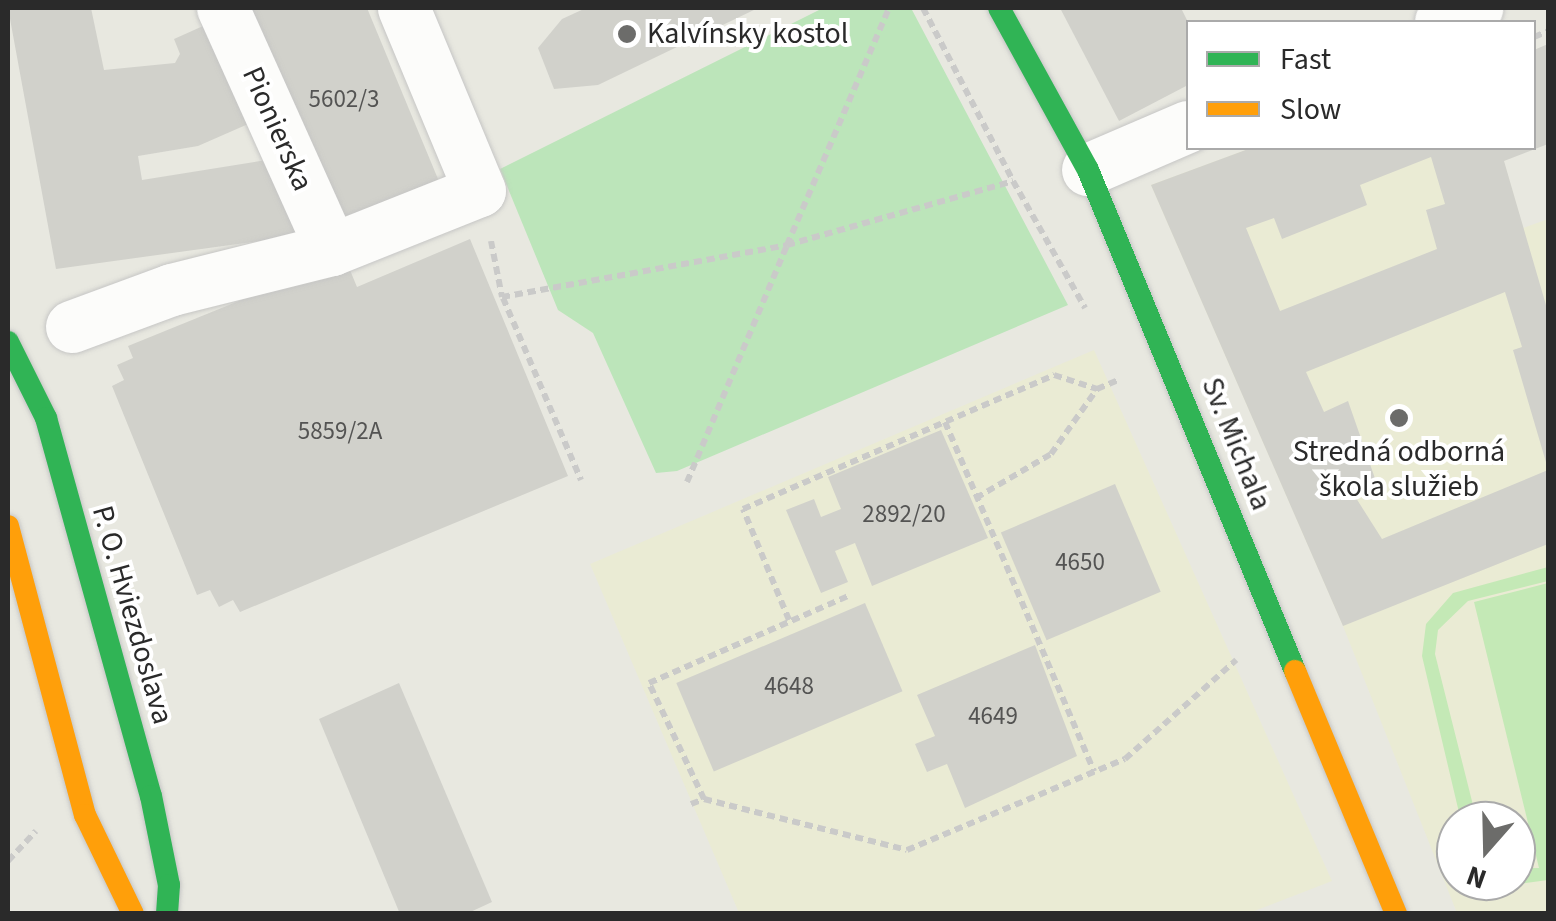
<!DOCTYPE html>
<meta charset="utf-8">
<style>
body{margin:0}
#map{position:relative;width:1556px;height:921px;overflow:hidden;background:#e8e8e0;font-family:"Source Sans 3",sans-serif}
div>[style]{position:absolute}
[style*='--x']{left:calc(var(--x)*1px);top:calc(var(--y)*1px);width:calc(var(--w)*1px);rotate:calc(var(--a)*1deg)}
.education>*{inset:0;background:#eaebd4}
.green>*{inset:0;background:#bce5ba}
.pitch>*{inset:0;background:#c4e9b6}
.building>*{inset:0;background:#d1d1cb;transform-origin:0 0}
.path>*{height:6px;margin-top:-3px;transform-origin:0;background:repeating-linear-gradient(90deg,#cacac9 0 8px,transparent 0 13px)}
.roads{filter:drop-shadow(0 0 2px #c6c6c5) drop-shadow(0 0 2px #c6c6c5)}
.street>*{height:52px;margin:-26px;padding:0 26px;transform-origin:26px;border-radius:26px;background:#fcfcfa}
.fast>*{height:22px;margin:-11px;padding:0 11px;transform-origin:11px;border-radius:11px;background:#30b455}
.slow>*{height:22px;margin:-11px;padding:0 11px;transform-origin:11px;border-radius:11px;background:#ff9f0a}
.dots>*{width:28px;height:28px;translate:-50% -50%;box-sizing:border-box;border:5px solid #fff;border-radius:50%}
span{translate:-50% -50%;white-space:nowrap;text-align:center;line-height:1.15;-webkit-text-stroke:8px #fff;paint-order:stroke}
.number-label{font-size:25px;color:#545453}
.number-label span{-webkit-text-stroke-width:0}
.poi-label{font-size:30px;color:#2a2a2a}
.left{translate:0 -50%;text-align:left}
.street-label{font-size:30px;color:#2a2a2a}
.frame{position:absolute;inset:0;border:10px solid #2a2a2a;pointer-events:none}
.legend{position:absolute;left:1186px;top:20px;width:350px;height:130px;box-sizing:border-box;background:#fff;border:2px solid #aaa;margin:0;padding:12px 18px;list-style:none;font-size:30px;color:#2a2a2a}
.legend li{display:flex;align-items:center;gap:20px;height:50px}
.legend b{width:50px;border:2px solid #aaa}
.north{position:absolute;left:1436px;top:801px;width:100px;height:100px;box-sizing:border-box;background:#fff;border:2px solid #aaa;border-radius:50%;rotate:200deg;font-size:28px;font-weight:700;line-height:40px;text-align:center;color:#2a2a2a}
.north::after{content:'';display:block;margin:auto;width:35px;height:45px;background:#6c6c6a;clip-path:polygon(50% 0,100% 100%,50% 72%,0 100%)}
</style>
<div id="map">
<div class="education">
<div style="clip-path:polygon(evenodd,1251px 148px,1500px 148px,1523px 228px,1548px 219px,1548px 913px,1457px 913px,1343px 626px,1151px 185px,1251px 148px,1456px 821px,1516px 821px,1516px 881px,1456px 881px,1456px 821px)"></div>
<div style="clip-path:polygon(1094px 350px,1332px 881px,1249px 913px,739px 913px,590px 564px)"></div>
</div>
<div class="green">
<div style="clip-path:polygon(823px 8px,911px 8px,1068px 305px,677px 471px,656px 473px,593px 333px,558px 310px,500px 169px)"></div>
</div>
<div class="pitch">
<div style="clip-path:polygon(1548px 567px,1548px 581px,1468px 601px,1438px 630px,1435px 654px,1477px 821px,1461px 821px,1422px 656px,1426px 624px,1453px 593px)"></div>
<div style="clip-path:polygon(1548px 583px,1548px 880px,1519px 884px,1508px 881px,1516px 881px,1516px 868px,1539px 868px,1474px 602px)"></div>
</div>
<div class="building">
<div style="clip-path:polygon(8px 8px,91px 8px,104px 70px,175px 63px,180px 54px,174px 39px,212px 22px,255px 121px,198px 146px,138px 156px,142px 180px,273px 159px,301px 224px,295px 236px,56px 269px)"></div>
<div style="clip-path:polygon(245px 8px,367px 8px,443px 191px,339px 233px)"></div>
<div style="clip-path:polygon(586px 8px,758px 8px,598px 85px,554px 89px,538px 48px,562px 19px)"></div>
<div style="clip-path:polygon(1060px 8px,1181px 8px,1188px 22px,1188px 85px,1119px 121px)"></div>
<div style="clip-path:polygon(evenodd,1548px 44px,1548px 144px,1504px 161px,1548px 312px,1548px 469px,1513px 350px,1522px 347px,1505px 292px,1306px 372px,1324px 412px,1348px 401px,1378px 487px,1356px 498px,1382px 539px,1548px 470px,1548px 544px,1343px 626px,1151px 185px,1251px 148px,1534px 148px,1534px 50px,1548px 44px,1431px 157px,1445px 204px,1426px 210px,1437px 249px,1280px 311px,1246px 228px,1274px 218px,1282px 239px,1367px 205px,1360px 185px,1431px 157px)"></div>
<div style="clip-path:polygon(470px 239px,568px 476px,240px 612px,233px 600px,219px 607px,210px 590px,197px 595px,112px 386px,124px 380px,117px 365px,133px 358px,128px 346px,345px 258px,357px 287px)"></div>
<div style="clip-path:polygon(941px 430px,988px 538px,872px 586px,855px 543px,835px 551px,848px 582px,821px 593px,786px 510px,814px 499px,821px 517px,841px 509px,828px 477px)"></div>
<div style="left:1115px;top:484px;width:117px;height:124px;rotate:67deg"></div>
<div style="left:865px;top:603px;width:96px;height:205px;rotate:67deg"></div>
<div style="clip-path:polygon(1035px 645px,1077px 756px,965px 808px,947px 764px,927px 772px,915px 744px,935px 736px,917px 695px)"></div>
<div style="clip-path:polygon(399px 683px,492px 902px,466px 914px,400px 914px,319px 719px)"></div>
</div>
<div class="path">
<div style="--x:923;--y:8;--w:195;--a:62.5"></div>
<div style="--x:1534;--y:37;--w:15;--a:-23"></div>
<div style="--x:491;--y:241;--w:57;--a:78.9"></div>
<div style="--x:502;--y:297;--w:290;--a:-10.3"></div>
<div style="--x:787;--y:245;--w:258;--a:-66.7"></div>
<div style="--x:503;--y:298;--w:198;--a:66.8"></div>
<div style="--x:945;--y:422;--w:380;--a:66.9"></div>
<div style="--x:687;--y:482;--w:257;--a:-67.1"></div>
<div style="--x:787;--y:245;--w:235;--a:-15.8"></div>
<div style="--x:1013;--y:181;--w:146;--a:60.4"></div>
<div style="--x:976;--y:498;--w:87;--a:-30.4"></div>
<div style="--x:1051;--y:454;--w:80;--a:-54.7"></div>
<div style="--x:789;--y:620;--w:120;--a:-112.5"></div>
<div style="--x:743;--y:509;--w:339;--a:-23.3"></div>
<div style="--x:1054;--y:375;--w:45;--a:18"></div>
<div style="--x:1097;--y:389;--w:23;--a:-23"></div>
<div style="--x:704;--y:799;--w:128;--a:-115.4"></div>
<div style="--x:649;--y:683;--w:217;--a:-23.6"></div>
<div style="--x:691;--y:804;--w:14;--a:-21"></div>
<div style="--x:704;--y:799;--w:209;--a:14.1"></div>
<div style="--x:907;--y:850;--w:236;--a:-22.7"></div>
<div style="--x:1125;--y:759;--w:149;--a:-41.7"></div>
<div style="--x:8;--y:861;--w:41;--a:-47"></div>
</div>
<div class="roads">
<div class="street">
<div style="--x:223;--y:8;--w:265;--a:65.8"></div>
<div style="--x:1441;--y:22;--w:39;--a:-21"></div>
<div style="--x:1088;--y:170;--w:109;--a:-23.3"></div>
<div style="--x:72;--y:327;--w:107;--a:-20.3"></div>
<div style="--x:172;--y:290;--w:165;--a:-14"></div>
<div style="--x:332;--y:250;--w:159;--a:-21.7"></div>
<div style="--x:480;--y:191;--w:198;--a:-112.6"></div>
</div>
<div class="fast">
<div style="--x:999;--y:8;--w:185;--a:61.2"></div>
<div style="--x:1088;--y:170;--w:542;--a:67.55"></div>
<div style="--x:8;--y:342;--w:85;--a:63.4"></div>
<div style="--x:46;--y:418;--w:392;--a:74.5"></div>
<div style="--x:151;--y:796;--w:91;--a:78.6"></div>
<div style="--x:169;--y:885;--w:29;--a:94"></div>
</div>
<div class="slow">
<div style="--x:8;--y:526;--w:299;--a:75.1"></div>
<div style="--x:85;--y:815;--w:110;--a:64.1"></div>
<div style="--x:1295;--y:671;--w:263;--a:67.4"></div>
</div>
</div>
<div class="dots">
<div style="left:627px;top:34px;background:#6c6c6a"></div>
<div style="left:1399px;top:418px;background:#6c6c6a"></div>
</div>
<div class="number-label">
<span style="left:344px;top:99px">5602/3</span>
<span style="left:340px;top:431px">5859/2A</span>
<span style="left:904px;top:514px">2892/20</span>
<span style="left:1080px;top:562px">4650</span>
<span style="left:789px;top:686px">4648</span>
<span style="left:993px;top:716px">4649</span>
</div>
<div class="poi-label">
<span class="left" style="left:647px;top:34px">Kalvínsky kostol</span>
<span style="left:1399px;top:469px">Stredná odborná<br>škola služieb</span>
</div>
<div class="street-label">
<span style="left:277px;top:129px;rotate:66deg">Pionierska</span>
<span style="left:1236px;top:444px;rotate:68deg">Sv. Michala</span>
<span style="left:132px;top:615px;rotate:74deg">P. O. Hviezdoslava</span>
</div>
<div class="frame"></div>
<ul class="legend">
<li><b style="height:12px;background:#30b455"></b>Fast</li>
<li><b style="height:12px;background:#ff9f0a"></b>Slow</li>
</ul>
<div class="north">N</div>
</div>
